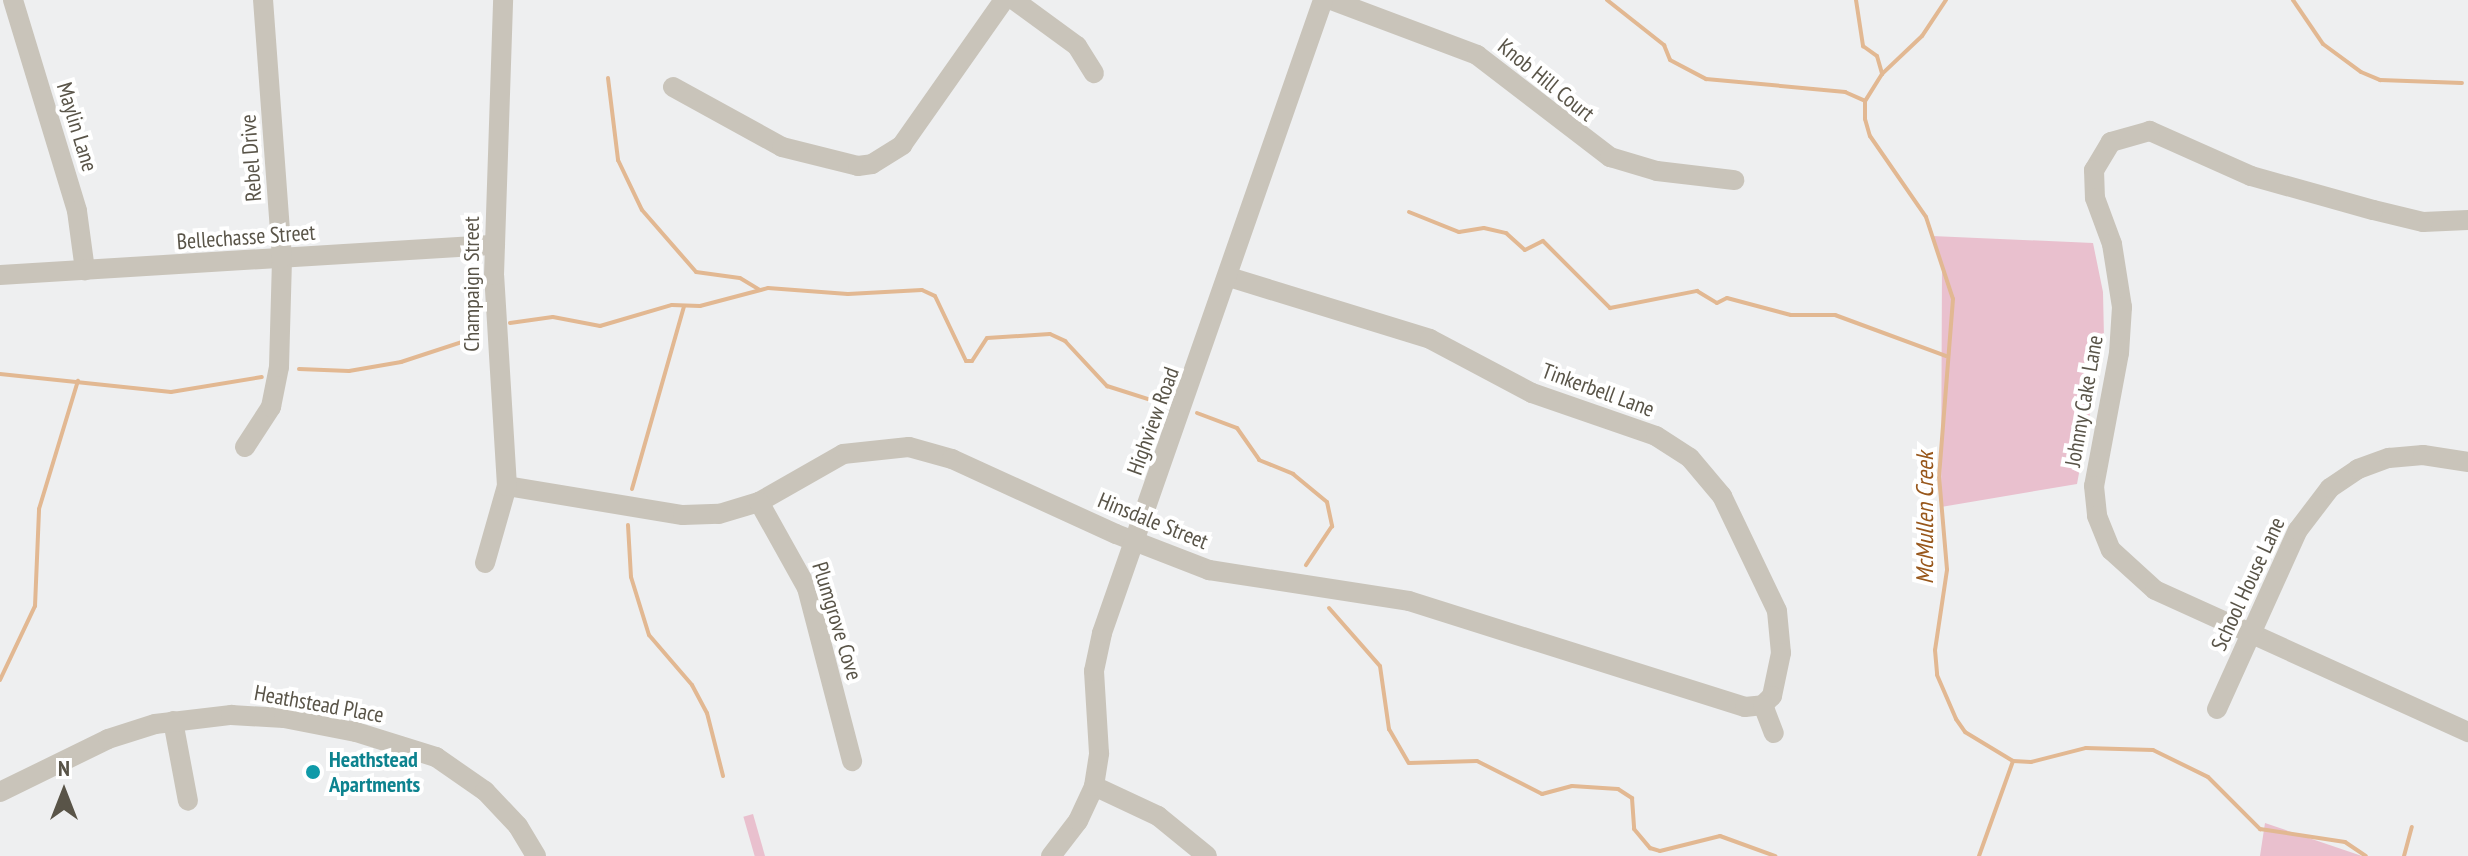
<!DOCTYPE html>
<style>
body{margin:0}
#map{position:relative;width:2468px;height:856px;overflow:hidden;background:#eeeff0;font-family:"PT Sans Narrow",sans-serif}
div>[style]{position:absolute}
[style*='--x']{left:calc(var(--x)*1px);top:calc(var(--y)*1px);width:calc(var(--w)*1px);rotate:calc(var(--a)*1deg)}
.green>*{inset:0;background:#e9c0ce;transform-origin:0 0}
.stream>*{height:4px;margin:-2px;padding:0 2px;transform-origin:2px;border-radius:2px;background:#e2b892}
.minor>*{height:20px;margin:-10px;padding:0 10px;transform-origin:10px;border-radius:10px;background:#c9c4ba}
.dots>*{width:22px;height:22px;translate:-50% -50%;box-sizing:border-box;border:4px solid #fff;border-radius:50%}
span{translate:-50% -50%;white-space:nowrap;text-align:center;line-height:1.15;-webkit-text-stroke:8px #fff;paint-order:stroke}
.street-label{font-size:22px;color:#595448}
.culture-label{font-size:22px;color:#0d838f;font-weight:700}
.left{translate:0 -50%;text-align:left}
.water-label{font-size:24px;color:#98571b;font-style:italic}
.north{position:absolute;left:24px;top:752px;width:80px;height:80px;-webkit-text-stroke:6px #fff;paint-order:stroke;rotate:0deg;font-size:22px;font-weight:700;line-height:32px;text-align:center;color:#595448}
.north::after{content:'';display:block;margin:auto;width:28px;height:36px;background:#595448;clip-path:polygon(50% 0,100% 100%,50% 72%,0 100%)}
</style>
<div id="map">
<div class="green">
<div style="clip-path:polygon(1932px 236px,2093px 243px,2103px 292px,2104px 338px,2077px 484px,1941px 507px,1942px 264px)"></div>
<div style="left:753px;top:814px;width:44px;height:10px;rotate:74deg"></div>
<div style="clip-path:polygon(2265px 823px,2362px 856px,2260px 856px)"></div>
</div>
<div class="stream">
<div style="--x:1607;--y:0;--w:73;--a:38.3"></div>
<div style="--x:1664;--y:45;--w:16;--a:68"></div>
<div style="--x:1670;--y:60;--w:41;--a:27.8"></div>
<div style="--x:1706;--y:79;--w:140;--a:5.3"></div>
<div style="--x:1845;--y:92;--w:22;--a:24"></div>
<div style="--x:1856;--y:0;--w:47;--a:81.3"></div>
<div style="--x:1863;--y:46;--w:17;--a:36"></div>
<div style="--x:1877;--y:56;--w:19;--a:74"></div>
<div style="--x:1946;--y:0;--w:43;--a:123.7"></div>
<div style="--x:1922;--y:36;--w:55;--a:136.5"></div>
<div style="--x:1882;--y:74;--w:32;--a:122"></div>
<div style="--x:1865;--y:101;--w:18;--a:90"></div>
<div style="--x:1865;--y:119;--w:18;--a:74"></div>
<div style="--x:1870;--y:136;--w:98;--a:55.3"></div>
<div style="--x:1926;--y:217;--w:86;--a:71.8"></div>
<div style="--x:1953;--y:299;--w:178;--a:94.5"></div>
<div style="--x:1939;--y:476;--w:94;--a:85.1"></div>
<div style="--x:1947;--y:570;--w:81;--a:98.5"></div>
<div style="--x:1935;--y:650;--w:25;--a:85"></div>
<div style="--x:1937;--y:675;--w:48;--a:66.6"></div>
<div style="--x:1956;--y:719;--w:16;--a:55"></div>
<div style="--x:1965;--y:732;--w:56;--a:31.1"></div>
<div style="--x:2013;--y:761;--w:18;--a:3"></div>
<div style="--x:2031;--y:762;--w:57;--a:-14.3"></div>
<div style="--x:2086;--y:748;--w:67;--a:1.7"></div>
<div style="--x:2153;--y:750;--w:61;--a:26.1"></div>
<div style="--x:2208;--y:777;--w:74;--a:45"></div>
<div style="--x:2260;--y:829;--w:86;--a:8.7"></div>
<div style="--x:2345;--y:842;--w:25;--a:34"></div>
<div style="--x:2293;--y:0;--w:53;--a:55.7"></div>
<div style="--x:2323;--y:44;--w:47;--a:36.4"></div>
<div style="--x:2361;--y:72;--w:21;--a:23"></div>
<div style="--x:2380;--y:80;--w:82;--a:2.1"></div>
<div style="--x:608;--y:78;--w:83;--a:83"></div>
<div style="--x:618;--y:160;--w:55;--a:64.4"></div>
<div style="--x:642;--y:210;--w:82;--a:48.9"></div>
<div style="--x:696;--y:272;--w:44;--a:7.8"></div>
<div style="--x:740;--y:278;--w:23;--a:31"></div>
<div style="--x:1409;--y:212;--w:54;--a:21.8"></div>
<div style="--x:1459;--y:232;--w:25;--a:-9"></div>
<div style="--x:1484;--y:228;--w:23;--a:13"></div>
<div style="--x:1506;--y:233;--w:25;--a:42"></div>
<div style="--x:1525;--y:250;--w:20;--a:-27"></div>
<div style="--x:1543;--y:241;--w:95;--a:45"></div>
<div style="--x:1610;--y:308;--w:89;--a:-11.1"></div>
<div style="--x:1697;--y:291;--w:23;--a:31"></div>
<div style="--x:1717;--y:303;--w:11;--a:-27"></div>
<div style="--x:1727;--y:298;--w:66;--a:14.9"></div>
<div style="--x:1791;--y:315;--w:44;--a:0"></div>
<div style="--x:1835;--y:315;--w:118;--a:20.3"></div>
<div style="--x:510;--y:323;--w:43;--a:-7.9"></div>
<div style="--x:553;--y:317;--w:48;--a:10.8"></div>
<div style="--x:600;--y:326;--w:75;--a:-16.3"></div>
<div style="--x:672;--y:305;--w:28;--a:2"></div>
<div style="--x:700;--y:306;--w:70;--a:-14.8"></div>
<div style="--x:768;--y:288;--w:80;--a:4.3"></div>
<div style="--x:848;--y:294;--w:74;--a:-3.1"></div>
<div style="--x:922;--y:290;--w:14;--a:25"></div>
<div style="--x:935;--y:296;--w:72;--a:64.5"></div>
<div style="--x:966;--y:361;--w:6;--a:0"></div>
<div style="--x:972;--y:361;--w:27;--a:-57"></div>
<div style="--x:987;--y:338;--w:63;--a:-3.6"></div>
<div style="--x:1050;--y:334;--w:17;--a:25"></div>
<div style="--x:1065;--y:341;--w:62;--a:47"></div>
<div style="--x:1107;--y:386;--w:63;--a:17.6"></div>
<div style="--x:299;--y:369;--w:50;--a:2.3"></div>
<div style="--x:349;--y:371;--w:53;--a:-9.8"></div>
<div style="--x:401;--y:362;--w:83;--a:-18.2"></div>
<div style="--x:0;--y:374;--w:172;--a:6"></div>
<div style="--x:171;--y:392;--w:92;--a:-9.4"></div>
<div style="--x:1197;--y:413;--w:43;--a:20.6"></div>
<div style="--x:1237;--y:428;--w:39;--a:55"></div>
<div style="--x:1259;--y:460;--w:37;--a:22"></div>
<div style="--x:1293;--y:474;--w:44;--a:39.5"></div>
<div style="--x:1327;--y:502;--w:25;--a:78"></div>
<div style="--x:1332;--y:526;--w:47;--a:123.7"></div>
<div style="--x:632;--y:489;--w:190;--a:-74.1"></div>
<div style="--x:628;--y:525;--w:52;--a:86.7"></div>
<div style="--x:631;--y:577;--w:61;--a:72.8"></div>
<div style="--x:649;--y:635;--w:66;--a:49.3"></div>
<div style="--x:692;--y:685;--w:32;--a:62"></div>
<div style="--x:707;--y:713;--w:65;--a:75.7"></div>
<div style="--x:1329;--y:608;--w:77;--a:48.7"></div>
<div style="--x:1380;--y:666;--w:64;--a:81.9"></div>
<div style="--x:1389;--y:729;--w:39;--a:60"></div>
<div style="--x:1409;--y:763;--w:68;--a:-1.7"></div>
<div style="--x:1477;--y:761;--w:73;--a:26.9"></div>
<div style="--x:1542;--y:794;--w:31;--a:-15"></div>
<div style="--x:1572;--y:786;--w:46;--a:3.7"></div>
<div style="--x:1618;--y:789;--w:17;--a:33"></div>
<div style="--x:1632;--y:798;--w:31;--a:86"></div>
<div style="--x:1634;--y:829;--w:25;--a:50"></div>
<div style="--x:1650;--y:848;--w:10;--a:17"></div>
<div style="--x:1660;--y:851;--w:62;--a:-14"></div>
<div style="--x:1720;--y:836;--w:59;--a:20"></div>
<div style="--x:0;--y:680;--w:82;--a:-64.7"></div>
<div style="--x:35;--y:606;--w:97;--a:-87.6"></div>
<div style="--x:39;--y:509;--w:134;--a:-73.1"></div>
<div style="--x:1979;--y:856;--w:101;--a:-70.3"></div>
<div style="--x:2404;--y:856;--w:30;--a:-75"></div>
</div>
<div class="minor">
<div style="--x:13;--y:0;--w:220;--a:73.1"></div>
<div style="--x:77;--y:211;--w:60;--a:82.3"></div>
<div style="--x:1014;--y:0;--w:78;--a:36.1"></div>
<div style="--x:1077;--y:46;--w:32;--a:58"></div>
<div style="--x:1331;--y:0;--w:156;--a:20.6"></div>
<div style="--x:1477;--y:55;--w:168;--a:37.5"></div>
<div style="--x:1610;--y:157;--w:49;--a:16.6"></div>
<div style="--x:1657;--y:171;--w:78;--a:6.7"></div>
<div style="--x:673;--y:87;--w:124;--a:28.8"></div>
<div style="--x:782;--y:147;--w:78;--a:14"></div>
<div style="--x:858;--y:166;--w:14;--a:-8"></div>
<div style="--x:872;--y:164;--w:36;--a:-32"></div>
<div style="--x:902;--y:145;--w:177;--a:-54.9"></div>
<div style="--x:2468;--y:220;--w:45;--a:177.5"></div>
<div style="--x:2423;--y:222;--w:51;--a:-166.5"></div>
<div style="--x:2373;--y:210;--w:127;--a:-164.4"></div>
<div style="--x:2251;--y:176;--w:111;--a:-156"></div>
<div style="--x:2150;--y:131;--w:41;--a:164.2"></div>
<div style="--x:2111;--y:142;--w:33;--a:121"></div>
<div style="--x:2094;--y:170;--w:28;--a:88"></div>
<div style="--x:2095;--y:198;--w:49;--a:69.7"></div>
<div style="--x:2112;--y:244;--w:64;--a:81"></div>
<div style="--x:2122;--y:307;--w:46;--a:93.7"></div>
<div style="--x:2119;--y:353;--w:135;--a:100.6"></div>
<div style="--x:2094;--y:486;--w:30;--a:84"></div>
<div style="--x:2097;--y:516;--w:37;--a:68"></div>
<div style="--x:2111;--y:550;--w:59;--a:42.3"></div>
<div style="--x:2155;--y:590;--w:344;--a:24.4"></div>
<div style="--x:0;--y:275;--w:496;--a:-3.5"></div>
<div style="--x:1229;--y:277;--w:210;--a:17.1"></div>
<div style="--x:1430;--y:339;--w:115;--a:27.9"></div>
<div style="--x:1532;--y:393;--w:131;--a:19.1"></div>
<div style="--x:1656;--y:436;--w:40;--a:32.9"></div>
<div style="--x:1690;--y:458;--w:50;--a:49.9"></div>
<div style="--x:1722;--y:496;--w:127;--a:64.4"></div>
<div style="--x:1777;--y:611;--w:42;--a:84.6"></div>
<div style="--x:1781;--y:653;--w:44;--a:101.8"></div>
<div style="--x:1772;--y:696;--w:13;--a:135"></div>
<div style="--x:245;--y:447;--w:48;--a:-57"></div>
<div style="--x:271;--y:407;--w:41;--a:-78.7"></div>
<div style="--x:279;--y:367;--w:109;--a:-88.4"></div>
<div style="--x:282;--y:258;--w:259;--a:-94.2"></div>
<div style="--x:507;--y:486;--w:178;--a:9.4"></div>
<div style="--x:683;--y:515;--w:36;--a:-2"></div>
<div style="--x:719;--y:514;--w:42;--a:-16.7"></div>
<div style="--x:759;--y:502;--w:97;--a:-29.7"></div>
<div style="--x:843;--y:454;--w:66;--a:-6.1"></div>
<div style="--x:909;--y:447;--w:45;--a:15.6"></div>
<div style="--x:952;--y:459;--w:180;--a:24.6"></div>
<div style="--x:1116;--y:534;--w:100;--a:21.2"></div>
<div style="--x:1209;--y:570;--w:202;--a:8.8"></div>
<div style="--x:1409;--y:601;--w:352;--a:17.5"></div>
<div style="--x:1745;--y:707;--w:18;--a:-6"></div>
<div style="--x:759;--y:502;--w:98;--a:60.8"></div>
<div style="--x:807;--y:588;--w:179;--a:75.4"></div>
<div style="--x:485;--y:563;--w:80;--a:-74.1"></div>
<div style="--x:507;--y:486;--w:211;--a:-93.5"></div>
<div style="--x:494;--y:275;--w:275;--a:-88.1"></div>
<div style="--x:1763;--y:705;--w:30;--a:69"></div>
<div style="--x:2217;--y:709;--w:196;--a:-65.7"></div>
<div style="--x:2298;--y:530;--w:53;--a:-52.7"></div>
<div style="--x:2330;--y:488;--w:34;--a:-34"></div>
<div style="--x:2358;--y:469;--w:33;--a:-20"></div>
<div style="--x:2389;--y:458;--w:34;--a:-5"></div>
<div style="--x:2423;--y:455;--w:46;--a:8.8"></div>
<div style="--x:173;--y:721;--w:81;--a:79.4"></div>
<div style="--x:1094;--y:786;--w:71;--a:25.1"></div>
<div style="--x:1158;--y:816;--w:63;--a:39.2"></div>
<div style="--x:0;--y:792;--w:120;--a:-26.1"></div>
<div style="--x:108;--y:739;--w:49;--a:-17.7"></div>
<div style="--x:155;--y:724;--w:77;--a:-6.8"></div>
<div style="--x:231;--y:715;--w:53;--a:3.2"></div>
<div style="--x:284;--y:718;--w:73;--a:11"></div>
<div style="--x:356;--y:732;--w:84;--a:17.4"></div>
<div style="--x:436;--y:757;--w:60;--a:34.8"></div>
<div style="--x:485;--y:791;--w:48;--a:46.7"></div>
<div style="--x:518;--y:826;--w:35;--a:59"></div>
<div style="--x:1051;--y:856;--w:44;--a:-52.4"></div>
<div style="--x:1078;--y:821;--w:38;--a:-65"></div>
<div style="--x:1094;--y:786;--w:33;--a:-81"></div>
<div style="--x:1099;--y:753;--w:82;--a:-93.5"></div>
<div style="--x:1094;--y:671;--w:39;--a:-78"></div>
<div style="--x:1102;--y:633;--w:670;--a:-70.75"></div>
</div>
<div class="dots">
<div style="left:313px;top:772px;background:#0f9aa8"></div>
</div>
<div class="street-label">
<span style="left:1546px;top:80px;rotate:39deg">Knob Hill Court</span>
<span style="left:77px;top:127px;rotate:73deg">Maylin Lane</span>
<span style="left:251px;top:158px;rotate:-94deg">Rebel Drive</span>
<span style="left:246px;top:237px;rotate:-4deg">Bellechasse Street</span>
<span style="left:472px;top:284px;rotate:-90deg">Champaign Street</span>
<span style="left:1598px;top:390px;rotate:20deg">Tinkerbell Lane</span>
<span style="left:2084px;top:401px;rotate:-80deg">Johnny Cake Lane</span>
<span style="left:1153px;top:421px;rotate:-70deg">Highview Road</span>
<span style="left:1153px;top:521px;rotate:22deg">Hinsdale Street</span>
<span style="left:2248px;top:584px;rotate:-65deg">School House Lane</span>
<span style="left:837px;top:621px;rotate:73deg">Plumgrove Cove</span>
<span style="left:319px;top:704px;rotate:10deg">Heathstead Place</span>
</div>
<div class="culture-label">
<span class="left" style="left:329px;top:772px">Heathstead<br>Apartments</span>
</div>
<div class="water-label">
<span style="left:1925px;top:518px;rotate:-90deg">McMullen Creek</span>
</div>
<div class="north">N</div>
</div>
